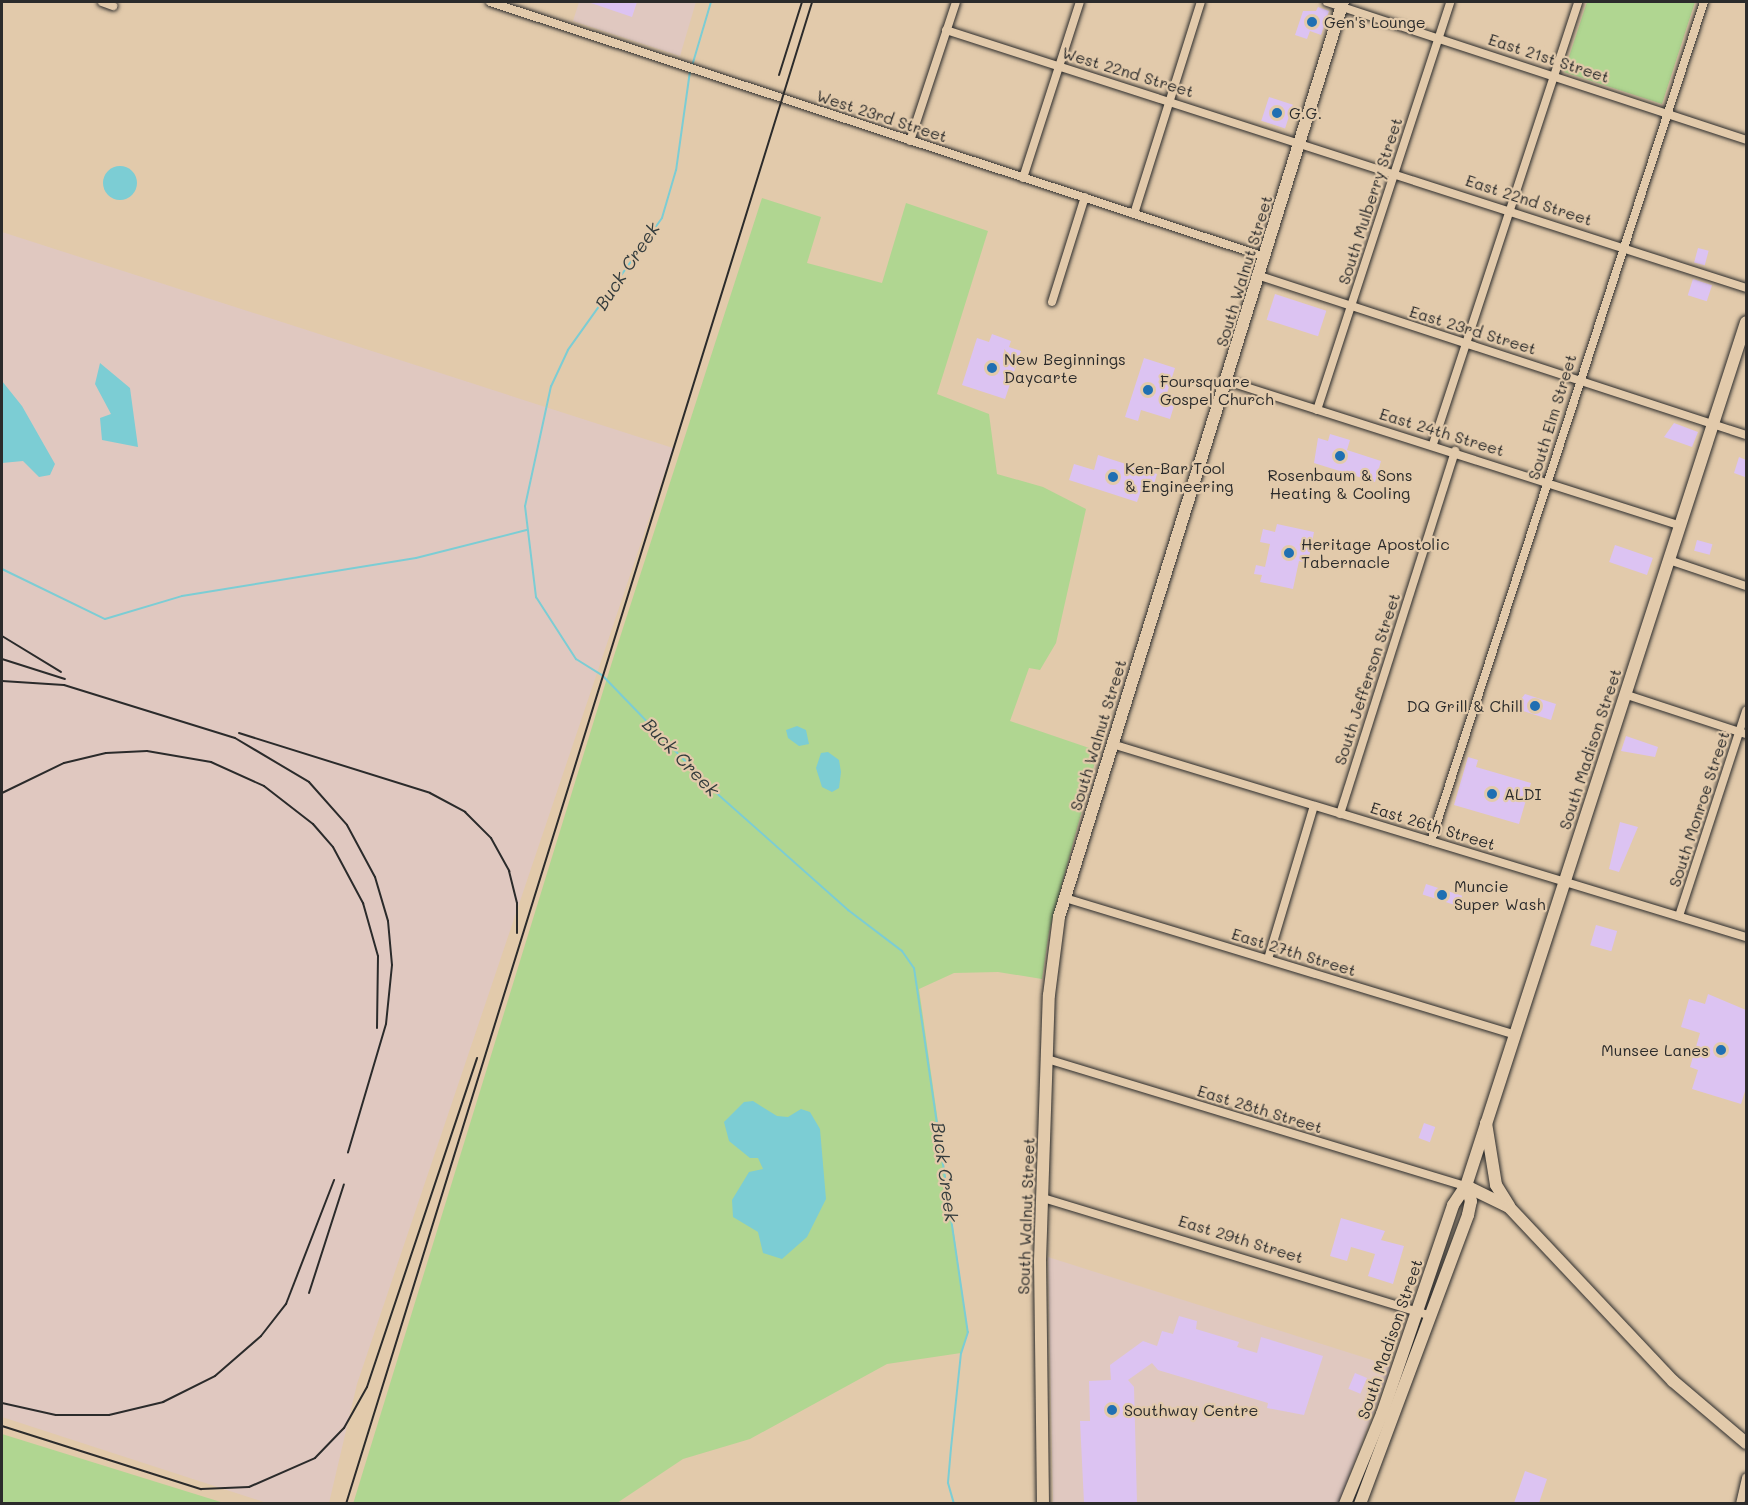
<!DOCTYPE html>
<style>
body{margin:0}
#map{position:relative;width:1748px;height:1505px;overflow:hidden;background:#e2caab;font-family:Mali,sans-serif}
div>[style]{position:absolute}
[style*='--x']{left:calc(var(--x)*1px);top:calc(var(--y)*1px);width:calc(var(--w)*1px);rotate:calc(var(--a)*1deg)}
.built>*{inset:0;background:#e0c8c0}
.green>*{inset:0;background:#b0d691}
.water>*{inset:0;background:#7ccdd4}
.round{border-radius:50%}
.stream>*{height:2px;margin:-1px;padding:0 1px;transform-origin:1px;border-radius:1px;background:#7ccdd4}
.building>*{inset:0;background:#dcc3f2;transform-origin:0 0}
.roads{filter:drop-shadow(0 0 2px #2b2b2b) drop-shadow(0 0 2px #2b2b2b)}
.street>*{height:8px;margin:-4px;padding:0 4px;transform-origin:4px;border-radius:4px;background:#e2caab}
.secondary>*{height:12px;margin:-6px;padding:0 6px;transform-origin:6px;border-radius:6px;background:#e2caab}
.rail>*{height:2px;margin:-1px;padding:0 1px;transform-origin:1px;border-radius:1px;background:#2b2b2b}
.dots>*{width:16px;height:16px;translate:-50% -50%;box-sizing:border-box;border:3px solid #e2caab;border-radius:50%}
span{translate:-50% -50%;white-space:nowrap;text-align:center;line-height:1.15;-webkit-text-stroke:4.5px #e2caab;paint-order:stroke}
.poi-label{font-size:16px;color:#2b2b2b}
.left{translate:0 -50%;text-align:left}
.right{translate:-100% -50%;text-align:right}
.street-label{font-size:16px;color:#2b2b2b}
.water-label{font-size:18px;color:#333b3c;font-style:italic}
.frame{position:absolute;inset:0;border:3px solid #2b2b2b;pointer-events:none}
</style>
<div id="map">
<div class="built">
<div style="clip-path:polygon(579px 2px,696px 2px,680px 56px,573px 21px)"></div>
<div style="clip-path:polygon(2px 232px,673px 448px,357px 1384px,329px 1503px,267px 1503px,2px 1417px)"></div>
<div style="clip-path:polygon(1048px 1257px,1391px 1366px,1339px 1503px,1053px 1503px)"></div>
</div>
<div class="green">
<div style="clip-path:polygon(1587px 2px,1695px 2px,1662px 104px,1564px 72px)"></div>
<div style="clip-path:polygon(762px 198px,821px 217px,807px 263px,882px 283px,906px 203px,988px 231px,937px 394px,989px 414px,997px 474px,1043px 487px,1086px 509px,1056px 643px,1040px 670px,1029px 668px,1010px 721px,1098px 751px,1049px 932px,1042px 979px,998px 972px,954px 973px,919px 989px,968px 1332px,961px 1353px,887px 1364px,750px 1439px,683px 1459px,617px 1503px,353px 1504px,612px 662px)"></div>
<div style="clip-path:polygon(2px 1434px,224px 1503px,2px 1503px)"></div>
</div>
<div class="water">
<div class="round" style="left:103px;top:166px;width:34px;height:34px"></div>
<div style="clip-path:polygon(100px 363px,130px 388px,138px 447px,102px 440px,100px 418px,111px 414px,95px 384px)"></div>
<div style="clip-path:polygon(2px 381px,22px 406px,55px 464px,50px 475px,39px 477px,23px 461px,2px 463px)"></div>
<div style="clip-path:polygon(797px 726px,806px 730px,809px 744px,799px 746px,788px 738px,786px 730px)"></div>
<div style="clip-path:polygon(828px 752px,839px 760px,841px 772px,839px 788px,832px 792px,822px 787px,816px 768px,821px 753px)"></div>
<div style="clip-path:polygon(753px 1101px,777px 1116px,788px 1117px,801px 1109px,810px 1112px,820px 1129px,826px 1199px,807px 1237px,782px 1259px,763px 1253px,758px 1232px,733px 1217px,732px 1200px,749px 1172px,763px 1169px,758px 1158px,750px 1158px,729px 1141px,724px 1122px,744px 1102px)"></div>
</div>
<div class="stream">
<div style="--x:692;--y:66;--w:67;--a:-73.5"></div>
<div style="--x:690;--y:71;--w:100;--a:98"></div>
<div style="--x:676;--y:170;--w:50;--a:106.3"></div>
<div style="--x:662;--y:218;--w:162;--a:125.5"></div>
<div style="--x:568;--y:350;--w:40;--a:115"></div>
<div style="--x:551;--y:386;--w:123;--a:102.2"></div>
<div style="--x:525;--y:506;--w:92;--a:83.1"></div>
<div style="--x:536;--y:597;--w:74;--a:57.2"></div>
<div style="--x:576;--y:659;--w:31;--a:32"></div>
<div style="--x:602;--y:675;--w:160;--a:46"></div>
<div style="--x:713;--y:790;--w:181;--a:41.6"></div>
<div style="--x:848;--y:910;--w:68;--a:37.2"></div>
<div style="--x:902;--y:951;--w:21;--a:55"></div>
<div style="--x:914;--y:968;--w:368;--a:81.6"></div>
<div style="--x:968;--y:1332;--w:22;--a:108"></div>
<div style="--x:961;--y:1353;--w:96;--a:96"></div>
<div style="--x:951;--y:1448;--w:35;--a:95"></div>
<div style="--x:948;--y:1483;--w:22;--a:74"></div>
<div style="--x:2;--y:569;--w:114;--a:25.9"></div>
<div style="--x:105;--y:619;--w:80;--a:-16.6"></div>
<div style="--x:182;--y:596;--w:237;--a:-9.2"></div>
<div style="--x:416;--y:558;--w:114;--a:-14.2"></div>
</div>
<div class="building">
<div style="clip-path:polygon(588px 2px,637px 2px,632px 17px)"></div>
<div style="clip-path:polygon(1318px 7px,1329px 11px,1321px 35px,1310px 31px,1307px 39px,1295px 35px,1303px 11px,1316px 11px)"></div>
<div style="left:1269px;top:97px;width:25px;height:25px;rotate:18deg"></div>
<div style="left:1698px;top:248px;width:11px;height:15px;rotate:15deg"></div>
<div style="left:1693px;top:279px;width:20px;height:17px;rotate:18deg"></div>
<div style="left:1275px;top:294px;width:54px;height:27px;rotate:18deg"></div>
<div style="clip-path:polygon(992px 334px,1011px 341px,1009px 347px,1021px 351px,1005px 399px,962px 385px,977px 338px,989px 342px)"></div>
<div style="clip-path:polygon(1144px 358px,1175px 368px,1167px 393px,1177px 396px,1170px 419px,1141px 410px,1138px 421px,1125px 417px)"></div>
<div style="clip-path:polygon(1674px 423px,1698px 432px,1692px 447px,1664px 437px)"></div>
<div style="clip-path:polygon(1330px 434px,1350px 440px,1347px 450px,1381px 461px,1375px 482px,1314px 463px,1318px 438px,1328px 441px)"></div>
<div style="clip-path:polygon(1098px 455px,1157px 474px,1152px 491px,1142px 488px,1137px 502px,1069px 480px,1074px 464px,1094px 470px)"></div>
<div style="clip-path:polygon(1739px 457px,1746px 460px,1745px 477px,1734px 473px)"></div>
<div style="clip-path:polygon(1277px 524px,1314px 532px,1308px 563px,1299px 561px,1293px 589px,1260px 582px,1262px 575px,1254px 574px,1256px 565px,1265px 567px,1270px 544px,1260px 542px,1263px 529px,1275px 532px)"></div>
<div style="left:1697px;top:540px;width:16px;height:11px;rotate:15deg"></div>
<div style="left:1615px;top:545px;width:40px;height:18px;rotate:19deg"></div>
<div style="clip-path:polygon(1525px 694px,1556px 704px,1551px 720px,1514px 708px)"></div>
<div style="clip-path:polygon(1626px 736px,1658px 747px,1655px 757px,1621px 751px)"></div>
<div style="clip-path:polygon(1468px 757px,1478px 760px,1476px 767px,1531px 783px,1519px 824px,1454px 805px)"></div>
<div style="clip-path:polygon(1620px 822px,1638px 827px,1619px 872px,1609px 869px)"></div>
<div style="left:1426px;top:884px;width:38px;height:11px;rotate:18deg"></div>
<div style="left:1596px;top:925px;width:22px;height:21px;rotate:16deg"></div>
<div style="clip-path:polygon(1708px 994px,1746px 1010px,1746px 1088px,1741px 1104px,1692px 1089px,1698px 1070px,1690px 1067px,1700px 1033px,1681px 1027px,1689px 999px,1705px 1004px)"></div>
<div style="left:1424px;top:1123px;width:12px;height:16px;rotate:20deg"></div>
<div style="clip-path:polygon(1341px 1218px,1385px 1231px,1381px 1240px,1404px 1246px,1393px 1284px,1368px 1276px,1375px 1254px,1351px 1247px,1347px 1261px,1330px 1256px)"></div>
<div style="clip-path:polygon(1179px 1316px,1197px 1321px,1196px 1329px,1239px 1342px,1237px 1347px,1257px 1353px,1261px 1337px,1323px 1356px,1304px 1415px,1267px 1408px,1268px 1403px,1158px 1370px,1152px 1363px,1128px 1380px,1134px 1387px,1137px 1503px,1084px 1503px,1080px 1421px,1090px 1421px,1089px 1381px,1111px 1380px,1110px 1365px,1143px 1341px,1157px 1346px,1162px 1331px,1173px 1334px)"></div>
<div style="left:1355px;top:1373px;width:13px;height:17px;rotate:23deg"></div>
<div style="clip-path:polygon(1525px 1471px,1547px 1479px,1539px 1503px,1514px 1503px)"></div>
</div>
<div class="roads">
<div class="street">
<div style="--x:102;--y:2;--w:12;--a:20"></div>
<div style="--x:490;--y:2;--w:816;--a:18.21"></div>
<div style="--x:1327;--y:2;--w:441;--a:18.2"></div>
<div style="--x:946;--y:30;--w:841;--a:17.87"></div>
<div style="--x:910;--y:141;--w:146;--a:-71.7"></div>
<div style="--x:1023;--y:178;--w:185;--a:-72.1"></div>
<div style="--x:1134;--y:214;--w:222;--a:-72.5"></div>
<div style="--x:1260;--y:276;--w:511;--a:18.12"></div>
<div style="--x:1052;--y:302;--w:110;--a:-72.6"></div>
<div style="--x:1227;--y:381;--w:476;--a:17.7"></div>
<div style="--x:1317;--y:410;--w:429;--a:-71.9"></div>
<div style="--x:1433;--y:444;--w:465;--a:-71.8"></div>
<div style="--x:1669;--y:560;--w:81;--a:18.7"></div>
<div style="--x:1624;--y:694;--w:128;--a:18.2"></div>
<div style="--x:1112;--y:744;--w:663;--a:16.93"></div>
<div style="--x:1340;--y:814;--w:381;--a:-72.4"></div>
<div style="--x:1431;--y:841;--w:882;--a:-71.98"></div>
<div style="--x:1065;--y:898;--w:470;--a:16.9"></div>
<div style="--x:1679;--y:916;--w:216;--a:-71.9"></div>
<div style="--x:1268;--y:959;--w:160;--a:-73.3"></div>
<div style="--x:1047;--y:1059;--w:438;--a:16.9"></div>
<div style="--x:1043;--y:1198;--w:402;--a:16.9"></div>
<div style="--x:1740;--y:1504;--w:27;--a:-77"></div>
</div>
<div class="secondary">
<div style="--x:1486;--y:1123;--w:63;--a:80.8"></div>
<div style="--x:1496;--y:1185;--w:25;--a:58"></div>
<div style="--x:1466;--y:1186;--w:48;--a:26"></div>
<div style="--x:1509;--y:1207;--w:239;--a:46.7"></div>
<div style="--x:1673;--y:1381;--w:96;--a:40.3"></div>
<div style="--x:1043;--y:1504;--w:243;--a:-90.7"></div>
<div style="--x:1040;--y:1261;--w:266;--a:-88.1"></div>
<div style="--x:1049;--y:995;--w:79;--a:-82.7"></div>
<div style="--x:1059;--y:917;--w:958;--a:-72.76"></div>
<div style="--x:1345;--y:1504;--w:97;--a:-67.7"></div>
<div style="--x:1382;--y:1414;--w:221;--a:-71.2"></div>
<div style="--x:1453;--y:1205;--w:23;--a:-56"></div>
<div style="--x:1466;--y:1186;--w:908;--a:-72.04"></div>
<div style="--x:1360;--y:1504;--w:309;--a:-69.5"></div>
<div style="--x:1468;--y:1215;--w:14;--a:-78"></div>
<div style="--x:1471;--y:1201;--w:16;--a:-108"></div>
</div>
</div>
<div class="rail">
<div style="--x:779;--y:75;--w:77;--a:-72.5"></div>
<div style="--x:2;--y:636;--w:69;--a:31.4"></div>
<div style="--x:2;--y:659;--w:66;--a:17.6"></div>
<div style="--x:2;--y:681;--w:62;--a:3.7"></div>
<div style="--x:64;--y:685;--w:179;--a:17.2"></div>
<div style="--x:235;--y:738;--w:86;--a:30.7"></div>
<div style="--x:309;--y:782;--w:57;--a:48.5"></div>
<div style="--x:347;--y:825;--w:59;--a:61.7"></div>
<div style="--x:375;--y:877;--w:46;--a:73.5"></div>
<div style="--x:388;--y:921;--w:44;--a:84.8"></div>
<div style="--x:392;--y:965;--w:59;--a:95.8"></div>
<div style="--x:386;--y:1024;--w:134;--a:106.5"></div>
<div style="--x:239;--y:733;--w:200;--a:17.4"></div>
<div style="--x:430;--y:793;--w:40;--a:28"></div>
<div style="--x:465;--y:812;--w:37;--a:45"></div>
<div style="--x:491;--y:838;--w:38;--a:61"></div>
<div style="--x:509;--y:871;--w:33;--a:76"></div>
<div style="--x:517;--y:903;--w:30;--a:90"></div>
<div style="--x:2;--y:793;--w:69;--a:-25.8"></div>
<div style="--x:64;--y:763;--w:43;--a:-13.4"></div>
<div style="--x:106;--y:753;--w:41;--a:-2.8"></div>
<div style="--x:147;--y:751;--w:65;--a:9.8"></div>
<div style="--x:211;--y:762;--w:58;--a:24.4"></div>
<div style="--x:264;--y:786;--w:62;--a:37.8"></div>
<div style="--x:313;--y:824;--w:30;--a:49"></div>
<div style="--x:333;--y:847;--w:64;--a:61.8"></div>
<div style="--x:363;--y:903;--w:55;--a:74.2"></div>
<div style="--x:378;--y:956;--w:72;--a:90.8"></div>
<div style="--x:309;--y:1293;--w:114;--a:-72.2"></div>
<div style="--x:2;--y:1403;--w:55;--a:12.5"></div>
<div style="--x:56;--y:1415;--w:53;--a:0"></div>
<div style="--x:109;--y:1415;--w:56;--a:-13.5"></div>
<div style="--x:163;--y:1402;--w:58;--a:-26.6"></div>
<div style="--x:215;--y:1376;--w:61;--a:-41"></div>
<div style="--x:261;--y:1336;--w:41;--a:-52"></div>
<div style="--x:286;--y:1304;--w:133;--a:-68.8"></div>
<div style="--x:2;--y:1426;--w:209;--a:17.6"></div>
<div style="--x:201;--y:1489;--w:48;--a:-2.4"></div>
<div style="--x:249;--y:1487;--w:72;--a:-23.7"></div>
<div style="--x:315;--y:1458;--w:42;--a:-46"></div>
<div style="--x:344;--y:1428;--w:47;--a:-60.7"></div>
<div style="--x:367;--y:1387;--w:347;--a:-71.5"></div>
<div style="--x:346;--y:1504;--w:1573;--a:-72.76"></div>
</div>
<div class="dots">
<div style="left:1312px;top:22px;background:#1f6fb2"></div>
<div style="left:1277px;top:113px;background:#1f6fb2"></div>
<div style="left:992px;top:368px;background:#1f6fb2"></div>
<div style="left:1148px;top:390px;background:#1f6fb2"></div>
<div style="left:1340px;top:456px;background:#1f6fb2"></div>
<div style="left:1113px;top:477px;background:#1f6fb2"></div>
<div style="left:1289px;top:553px;background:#1f6fb2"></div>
<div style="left:1535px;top:706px;background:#1f6fb2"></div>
<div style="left:1492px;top:794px;background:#1f6fb2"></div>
<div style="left:1442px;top:895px;background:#1f6fb2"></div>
<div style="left:1721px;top:1050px;background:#1f6fb2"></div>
<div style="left:1112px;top:1410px;background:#1f6fb2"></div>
</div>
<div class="poi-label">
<span class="left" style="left:1324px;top:22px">Gen's Lounge</span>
<span class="left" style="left:1289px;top:113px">G.G.</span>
<span class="left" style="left:1004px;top:368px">New Beginnings<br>Daycarte</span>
<span class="left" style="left:1160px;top:390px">Foursquare<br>Gospel Church</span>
<span class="left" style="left:1125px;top:477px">Ken-Bar Tool<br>&amp; Engineering</span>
<span style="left:1340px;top:484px">Rosenbaum &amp; Sons<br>Heating &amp; Cooling</span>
<span class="left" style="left:1301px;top:553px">Heritage Apostolic<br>Tabernacle</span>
<span class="right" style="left:1523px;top:706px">DQ Grill &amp; Chill</span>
<span class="left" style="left:1504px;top:794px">ALDI</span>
<span class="left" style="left:1454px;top:895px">Muncie<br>Super Wash</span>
<span class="right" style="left:1709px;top:1050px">Munsee Lanes</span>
<span class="left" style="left:1124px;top:1410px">Southway Centre</span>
</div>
<div class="street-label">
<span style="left:1549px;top:58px;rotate:18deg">East 21st Street</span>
<span style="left:1128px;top:72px;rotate:17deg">West 22nd Street</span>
<span style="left:882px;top:116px;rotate:18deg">West 23rd Street</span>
<span style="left:1529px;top:200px;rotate:18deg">East 22nd Street</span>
<span style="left:1370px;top:201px;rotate:-72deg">South Mulberry Street</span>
<span style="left:1244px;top:271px;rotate:-73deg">South Walnut Street</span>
<span style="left:1473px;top:330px;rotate:17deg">East 23rd Street</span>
<span style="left:1552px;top:417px;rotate:-73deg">South Elm Street</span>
<span style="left:1442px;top:432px;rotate:17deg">East 24th Street</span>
<span style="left:1367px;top:679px;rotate:-72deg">South Jefferson Street</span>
<span style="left:1098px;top:735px;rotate:-73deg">South Walnut Street</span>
<span style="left:1590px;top:749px;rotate:-72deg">South Madison Street</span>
<span style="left:1699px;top:809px;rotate:-72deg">South Monroe Street</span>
<span style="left:1433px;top:826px;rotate:17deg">East 26th Street</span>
<span style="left:1294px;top:952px;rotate:17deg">East 27th Street</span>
<span style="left:1260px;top:1109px;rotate:17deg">East 28th Street</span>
<span style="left:1026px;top:1216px;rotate:-88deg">South Walnut Street</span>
<span style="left:1241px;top:1239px;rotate:17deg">East 29th Street</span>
<span style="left:1390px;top:1339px;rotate:-71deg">South Madison Street</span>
</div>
<div class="water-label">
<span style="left:627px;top:266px;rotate:-56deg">Buck Creek</span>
<span style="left:681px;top:757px;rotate:46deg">Buck Creek</span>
<span style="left:945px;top:1172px;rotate:82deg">Buck Creek</span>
</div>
<div class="frame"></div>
</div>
